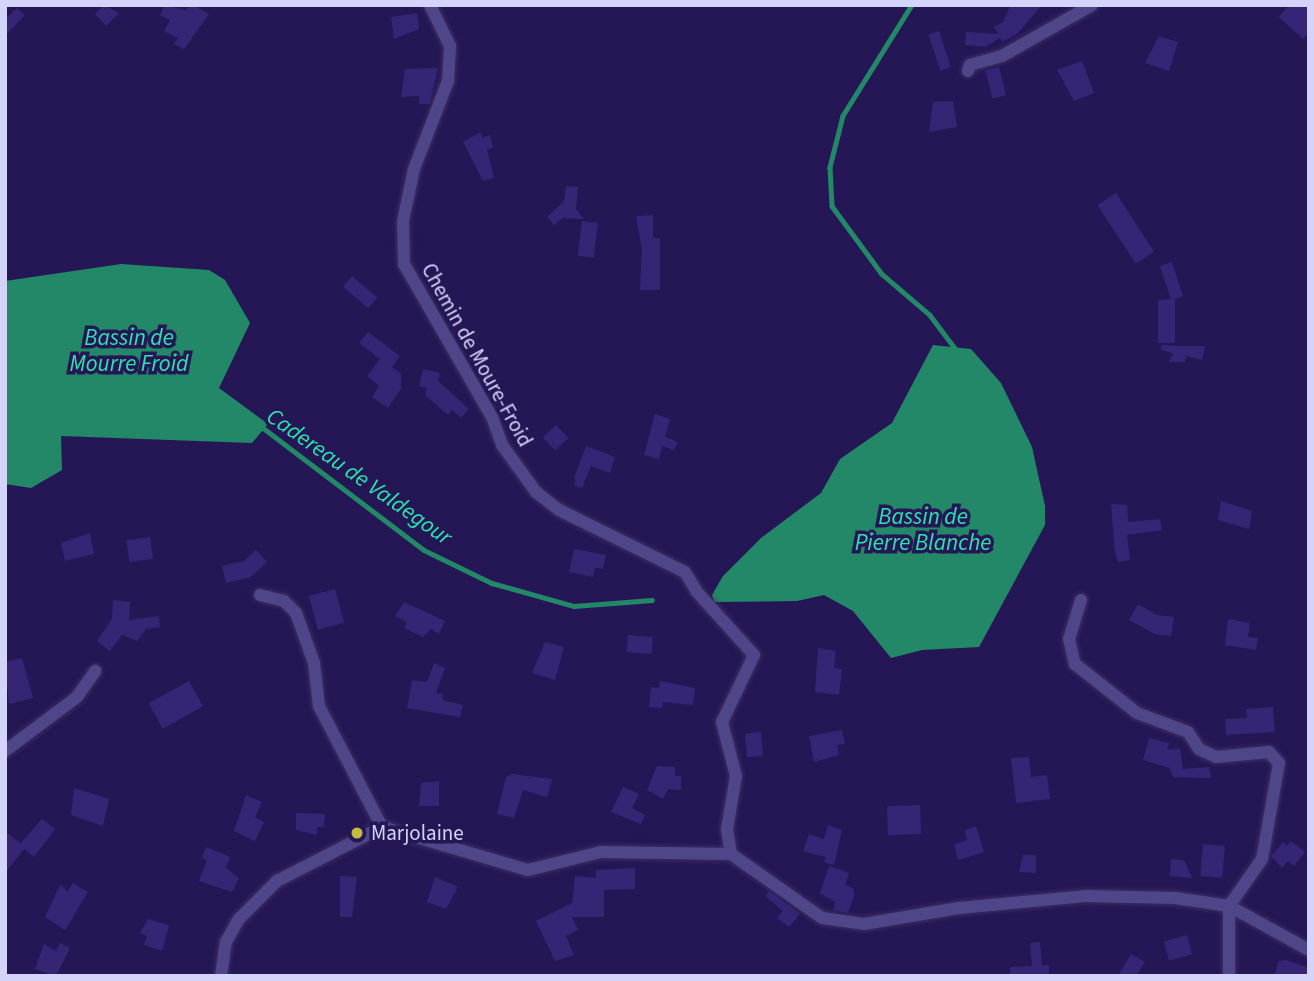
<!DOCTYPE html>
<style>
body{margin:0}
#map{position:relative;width:1314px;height:981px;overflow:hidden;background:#251755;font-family:"Source Sans 3",sans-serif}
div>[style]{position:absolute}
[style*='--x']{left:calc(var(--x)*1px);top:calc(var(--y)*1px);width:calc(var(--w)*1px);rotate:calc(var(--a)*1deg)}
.water>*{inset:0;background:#228868}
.stream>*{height:4.5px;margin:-2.25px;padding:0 2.25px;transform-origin:2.25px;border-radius:2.25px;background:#228868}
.building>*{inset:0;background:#362575;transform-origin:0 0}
.roads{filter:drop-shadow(0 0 2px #3c2e63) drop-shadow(0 0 2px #3c2e63)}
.minor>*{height:12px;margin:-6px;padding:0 6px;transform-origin:6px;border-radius:6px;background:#4e4689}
.dots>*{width:19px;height:19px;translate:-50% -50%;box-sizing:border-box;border:4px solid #251755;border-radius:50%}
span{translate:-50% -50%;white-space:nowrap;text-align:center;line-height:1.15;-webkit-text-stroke:7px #251755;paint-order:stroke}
.street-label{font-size:21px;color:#d4d3fa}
.poi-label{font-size:21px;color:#d4d3fa}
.left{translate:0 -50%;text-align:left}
.water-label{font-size:23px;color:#2be4ae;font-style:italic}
.frame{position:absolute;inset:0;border:7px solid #d4d3fa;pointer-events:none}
</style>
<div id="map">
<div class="water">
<div style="clip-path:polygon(121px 264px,209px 270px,225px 280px,250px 323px,219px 388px,268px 424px,252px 443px,61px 436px,62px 470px,31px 488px,5px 484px,5px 281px)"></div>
<div style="clip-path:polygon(933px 345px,971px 349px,1001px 383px,1032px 447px,1045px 506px,1045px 525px,979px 647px,922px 650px,891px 658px,853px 611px,824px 595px,797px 601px,714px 602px,712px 595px,723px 576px,761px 538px,821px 493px,840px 459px,892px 423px)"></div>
</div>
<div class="stream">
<div style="--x:912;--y:5;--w:131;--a:121.9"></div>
<div style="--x:843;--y:116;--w:53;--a:104.3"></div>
<div style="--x:830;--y:167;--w:39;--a:87"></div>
<div style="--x:832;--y:206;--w:84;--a:53.7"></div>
<div style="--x:882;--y:274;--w:63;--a:40.5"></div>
<div style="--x:930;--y:315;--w:45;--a:53.1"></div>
<div style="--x:262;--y:427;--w:203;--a:37.2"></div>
<div style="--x:424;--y:550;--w:76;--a:25.9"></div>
<div style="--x:492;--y:583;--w:85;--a:15.7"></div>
<div style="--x:574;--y:606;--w:78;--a:-4.4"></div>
</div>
<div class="building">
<div style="clip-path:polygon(104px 5px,119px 13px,106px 26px,95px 14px)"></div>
<div style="clip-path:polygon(165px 5px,185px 10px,193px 5px,209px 14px,184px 49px,174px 44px,178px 38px,164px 31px,170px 20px,160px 15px)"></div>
<div style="clip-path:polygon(1011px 5px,1042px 5px,1017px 34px,1002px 42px,1000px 38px,985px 47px,965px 45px,966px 32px,998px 34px,994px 27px,1003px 22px)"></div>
<div style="clip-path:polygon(1289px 5px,1309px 5px,1309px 33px,1303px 39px,1279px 17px)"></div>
<div style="clip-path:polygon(17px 8px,25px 15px,5px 36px,5px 19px)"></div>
<div style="clip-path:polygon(417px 13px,419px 29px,394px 39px,391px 17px)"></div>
<div style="left:939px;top:31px;width:38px;height:11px;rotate:72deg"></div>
<div style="clip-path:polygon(1159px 36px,1178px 42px,1169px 71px,1145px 63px)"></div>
<div style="clip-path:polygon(1082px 61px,1094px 93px,1074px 101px,1057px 70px)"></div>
<div style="left:999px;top:67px;width:29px;height:14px;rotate:76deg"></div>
<div style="clip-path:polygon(438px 68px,430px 104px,419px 104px,419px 96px,401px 97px,405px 69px)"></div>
<div style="clip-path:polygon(953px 101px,957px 127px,929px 132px,933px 102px)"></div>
<div style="clip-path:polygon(481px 132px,482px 138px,490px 135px,493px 148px,487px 149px,494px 178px,483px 181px,463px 142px)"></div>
<div style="clip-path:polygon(566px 186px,578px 187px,576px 209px,584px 219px,563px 218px,554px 225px,547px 217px,564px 201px)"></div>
<div style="left:1116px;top:193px;width:70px;height:22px;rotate:57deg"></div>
<div style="clip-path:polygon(653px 215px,653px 238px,660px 238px,660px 290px,640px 290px,642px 249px,636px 216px)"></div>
<div style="left:582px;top:221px;width:16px;height:35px;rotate:7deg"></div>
<div style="clip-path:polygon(1172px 262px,1183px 296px,1175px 299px,1175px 343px,1158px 343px,1158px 300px,1171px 299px,1160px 266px)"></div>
<div style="left:352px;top:276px;width:33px;height:14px;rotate:40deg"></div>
<div style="clip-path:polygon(368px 332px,400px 356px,392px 367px,401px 374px,401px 389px,388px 408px,372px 397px,379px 386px,367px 376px,380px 359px,359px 343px)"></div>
<div style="clip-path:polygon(1162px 345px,1179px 346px,1205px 346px,1202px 360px,1186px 356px,1185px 362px,1169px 362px,1173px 353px,1161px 350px)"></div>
<div style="clip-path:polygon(423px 369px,440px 373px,438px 381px,469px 409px,461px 418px,452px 410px,448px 415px,425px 395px,427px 388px,419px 386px)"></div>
<div style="clip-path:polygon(655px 414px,670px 419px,665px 437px,678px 442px,674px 450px,662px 446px,659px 459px,644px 455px)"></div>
<div style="left:556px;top:425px;width:18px;height:18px;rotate:47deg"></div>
<div style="clip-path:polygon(586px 446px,615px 457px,610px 473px,591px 466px,582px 488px,575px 486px,575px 475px)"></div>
<div style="clip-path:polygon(1221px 501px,1252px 511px,1249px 529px,1218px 520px)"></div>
<div style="clip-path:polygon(1111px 504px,1127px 505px,1128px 522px,1160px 519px,1162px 530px,1127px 535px,1130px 560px,1118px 562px,1115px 552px)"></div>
<div style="clip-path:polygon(90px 533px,94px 554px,65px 561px,61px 543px)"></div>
<div style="left:150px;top:537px;width:22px;height:24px;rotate:82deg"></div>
<div style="clip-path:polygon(574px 549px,606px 555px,603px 569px,595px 568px,593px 577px,569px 572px)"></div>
<div style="clip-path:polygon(256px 550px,267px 562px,251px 577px,226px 583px,222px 566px,244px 561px)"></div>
<div style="left:335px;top:589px;width:35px;height:27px;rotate:75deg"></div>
<div style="clip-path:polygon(113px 600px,130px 602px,129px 620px,159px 616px,160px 627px,146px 629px,137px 641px,122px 635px,110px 651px,97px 641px,112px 619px)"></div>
<div style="clip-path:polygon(404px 602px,445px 621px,439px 634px,431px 629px,423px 637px,404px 628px,407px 622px,395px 616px)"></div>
<div style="clip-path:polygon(1138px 604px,1157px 615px,1174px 617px,1171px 636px,1155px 634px,1129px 620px)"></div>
<div style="clip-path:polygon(1228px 619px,1250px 623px,1248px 637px,1258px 638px,1256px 650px,1225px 645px)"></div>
<div style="left:628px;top:635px;width:25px;height:17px;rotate:5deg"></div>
<div style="clip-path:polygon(545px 642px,564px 647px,555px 680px,532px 673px)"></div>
<div style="clip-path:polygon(818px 648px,836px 651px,834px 668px,842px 669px,839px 695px,815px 692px)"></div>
<div style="clip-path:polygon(22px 658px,33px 698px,9px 704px,5px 662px)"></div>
<div style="clip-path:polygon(434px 663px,445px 668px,436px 693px,443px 694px,442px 700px,463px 705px,460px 717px,407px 708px,412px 680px,427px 682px)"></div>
<div style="left:189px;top:681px;width:29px;height:46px;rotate:61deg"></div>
<div style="clip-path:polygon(660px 681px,695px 688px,693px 705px,663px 702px,662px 708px,649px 707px,651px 687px,659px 688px)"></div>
<div style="clip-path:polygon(1273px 707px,1275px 732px,1226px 735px,1225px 719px,1247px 718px,1246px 709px)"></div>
<div style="clip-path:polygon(842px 730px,845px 744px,837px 745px,839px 755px,814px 762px,809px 736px)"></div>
<div style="left:761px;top:732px;width:24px;height:16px;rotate:85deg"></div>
<div style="clip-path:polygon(1149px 738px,1169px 743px,1167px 750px,1180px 748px,1183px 769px,1209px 767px,1211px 778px,1173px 777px,1170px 768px,1143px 760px)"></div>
<div style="clip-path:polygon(1029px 757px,1031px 777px,1047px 775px,1050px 799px,1016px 803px,1011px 758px)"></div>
<div style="clip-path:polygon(657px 766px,675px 767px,675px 776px,681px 776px,681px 790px,668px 789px,663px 799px,647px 790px)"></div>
<div style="clip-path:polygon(512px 774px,552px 779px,547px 797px,523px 790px,514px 818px,497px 814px,506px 777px)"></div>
<div style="clip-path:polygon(439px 781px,439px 806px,419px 806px,421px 783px)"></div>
<div style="clip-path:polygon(623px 787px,639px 794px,632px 808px,645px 815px,641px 824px,611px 812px)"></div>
<div style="clip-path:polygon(74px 788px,109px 799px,103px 826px,71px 815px)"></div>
<div style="clip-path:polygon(246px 795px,262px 802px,255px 817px,264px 822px,255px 841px,234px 831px)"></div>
<div style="left:920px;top:805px;width:29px;height:33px;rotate:88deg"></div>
<div style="clip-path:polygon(296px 813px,325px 814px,324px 827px,317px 827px,317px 835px,296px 830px)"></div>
<div style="clip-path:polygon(42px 819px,55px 829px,34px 857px,24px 849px,5px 873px,5px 832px,21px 843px)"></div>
<div style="clip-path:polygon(828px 825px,842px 830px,834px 865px,824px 862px,826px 857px,803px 851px,809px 834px,824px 839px)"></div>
<div style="clip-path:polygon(976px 826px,984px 852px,958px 860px,954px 845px,967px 840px,965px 830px)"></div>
<div style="clip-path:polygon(1291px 841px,1305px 852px,1294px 866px,1288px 861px,1282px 868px,1271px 856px,1283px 842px,1287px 846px)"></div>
<div style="left:1203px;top:844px;width:22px;height:32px;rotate:5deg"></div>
<div style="clip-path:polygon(206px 847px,230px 857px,226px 868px,239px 878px,232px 892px,199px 881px,207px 860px,202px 858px)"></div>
<div style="clip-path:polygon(1023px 855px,1036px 855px,1036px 873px,1019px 872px)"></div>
<div style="clip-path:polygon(1171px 859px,1184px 860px,1192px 878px,1170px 876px)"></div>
<div style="clip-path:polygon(829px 866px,849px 873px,845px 885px,853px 888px,854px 895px,848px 913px,833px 910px,835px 902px,820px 893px)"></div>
<div style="clip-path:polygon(635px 868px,635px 889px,604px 890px,604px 917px,572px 917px,578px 930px,566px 936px,574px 955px,555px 961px,536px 921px,572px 903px,575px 876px,596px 878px,596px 870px)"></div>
<div style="clip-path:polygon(340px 876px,357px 877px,352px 917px,340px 917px)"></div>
<div style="clip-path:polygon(435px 877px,458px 887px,446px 909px,427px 902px)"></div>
<div style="clip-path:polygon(73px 883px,88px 892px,65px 930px,45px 917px,60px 885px,68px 891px)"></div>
<div style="clip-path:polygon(769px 891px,800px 914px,789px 927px,777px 918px,783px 911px,765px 896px)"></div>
<div style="clip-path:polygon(148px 919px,169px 925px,162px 951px,144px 945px,147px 936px,140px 933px)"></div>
<div style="left:1187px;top:935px;width:20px;height:24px;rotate:75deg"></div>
<div style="clip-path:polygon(1040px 942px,1042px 965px,1049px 965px,1049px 976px,1010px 976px,1010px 967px,1032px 966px,1030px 943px)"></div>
<div style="clip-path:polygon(60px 943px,70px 948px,56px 976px,35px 969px,44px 944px,56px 951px)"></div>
<div style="clip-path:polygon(1131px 954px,1145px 962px,1136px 976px,1118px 976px)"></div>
<div style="clip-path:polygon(1286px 960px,1309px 968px,1309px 976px,1274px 976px,1279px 961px)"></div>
</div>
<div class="roads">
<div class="minor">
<div style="--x:430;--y:5;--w:46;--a:64"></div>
<div style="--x:450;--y:46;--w:35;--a:93"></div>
<div style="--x:448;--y:81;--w:94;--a:111.1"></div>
<div style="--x:414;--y:169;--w:53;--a:101.9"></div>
<div style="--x:403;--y:221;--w:43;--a:88.7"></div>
<div style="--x:404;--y:264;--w:177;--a:60.1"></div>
<div style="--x:492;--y:417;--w:30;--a:70"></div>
<div style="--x:502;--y:445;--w:58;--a:54.1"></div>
<div style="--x:536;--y:492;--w:29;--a:38"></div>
<div style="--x:559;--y:510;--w:140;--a:26.2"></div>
<div style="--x:685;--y:572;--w:23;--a:59"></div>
<div style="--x:697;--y:592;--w:85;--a:47.9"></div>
<div style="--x:754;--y:655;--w:74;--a:115.5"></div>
<div style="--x:722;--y:722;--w:56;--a:75.5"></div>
<div style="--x:736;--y:776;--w:54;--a:99.6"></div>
<div style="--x:727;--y:829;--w:25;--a:81"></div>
<div style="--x:968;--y:71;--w:6;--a:-72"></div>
<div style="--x:970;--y:65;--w:33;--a:-16"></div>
<div style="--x:1002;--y:56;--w:103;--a:-29.5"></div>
<div style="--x:260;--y:595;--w:25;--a:14"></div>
<div style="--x:284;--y:601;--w:17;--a:45"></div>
<div style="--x:296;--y:613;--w:53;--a:70.2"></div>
<div style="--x:314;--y:663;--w:43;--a:83.4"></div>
<div style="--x:319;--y:706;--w:136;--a:62.5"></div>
<div style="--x:382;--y:827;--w:152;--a:16.4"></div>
<div style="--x:528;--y:870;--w:75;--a:-13.9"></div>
<div style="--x:601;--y:852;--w:130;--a:0.9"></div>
<div style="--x:731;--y:854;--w:111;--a:35.1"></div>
<div style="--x:822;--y:918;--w:42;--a:8.1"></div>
<div style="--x:864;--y:924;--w:96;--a:-9.6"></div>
<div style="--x:959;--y:908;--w:129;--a:-5.4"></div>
<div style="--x:1087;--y:896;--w:88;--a:1.3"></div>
<div style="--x:1175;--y:898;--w:55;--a:8.4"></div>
<div style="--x:1229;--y:906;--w:91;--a:28.8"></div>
<div style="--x:1081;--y:600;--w:41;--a:107.1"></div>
<div style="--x:1069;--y:639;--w:26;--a:77"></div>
<div style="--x:1075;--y:664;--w:79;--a:38.3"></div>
<div style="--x:1137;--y:713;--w:54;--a:20.4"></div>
<div style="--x:1188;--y:732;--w:20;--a:57"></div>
<div style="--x:1199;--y:749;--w:19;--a:25"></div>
<div style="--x:1216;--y:757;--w:53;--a:-5.4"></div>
<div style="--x:1269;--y:752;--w:15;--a:48"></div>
<div style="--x:1279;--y:763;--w:97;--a:100"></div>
<div style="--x:1262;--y:859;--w:57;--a:125.1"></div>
<div style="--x:1229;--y:906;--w:70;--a:90"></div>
<div style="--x:5;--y:751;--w:90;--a:-36.9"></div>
<div style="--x:77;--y:697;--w:32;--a:-55"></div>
<div style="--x:221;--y:976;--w:34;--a:-82"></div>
<div style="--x:226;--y:942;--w:26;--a:-61"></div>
<div style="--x:239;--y:919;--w:54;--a:-45"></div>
<div style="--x:277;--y:881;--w:118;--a:-27.2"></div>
</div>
</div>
<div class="dots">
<div style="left:357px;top:833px;background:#c3bd3f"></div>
</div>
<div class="street-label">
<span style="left:477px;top:355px;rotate:61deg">Chemin de Moure-Froid</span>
</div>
<div class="poi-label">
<span class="left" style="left:371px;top:833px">Marjolaine</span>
</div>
<div class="water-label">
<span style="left:129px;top:351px">Bassin de<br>Mourre Froid</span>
<span style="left:359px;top:477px;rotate:35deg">Cadereau de Valdegour</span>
<span style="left:923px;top:530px">Bassin de<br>Pierre Blanche</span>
</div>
<div class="frame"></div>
</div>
